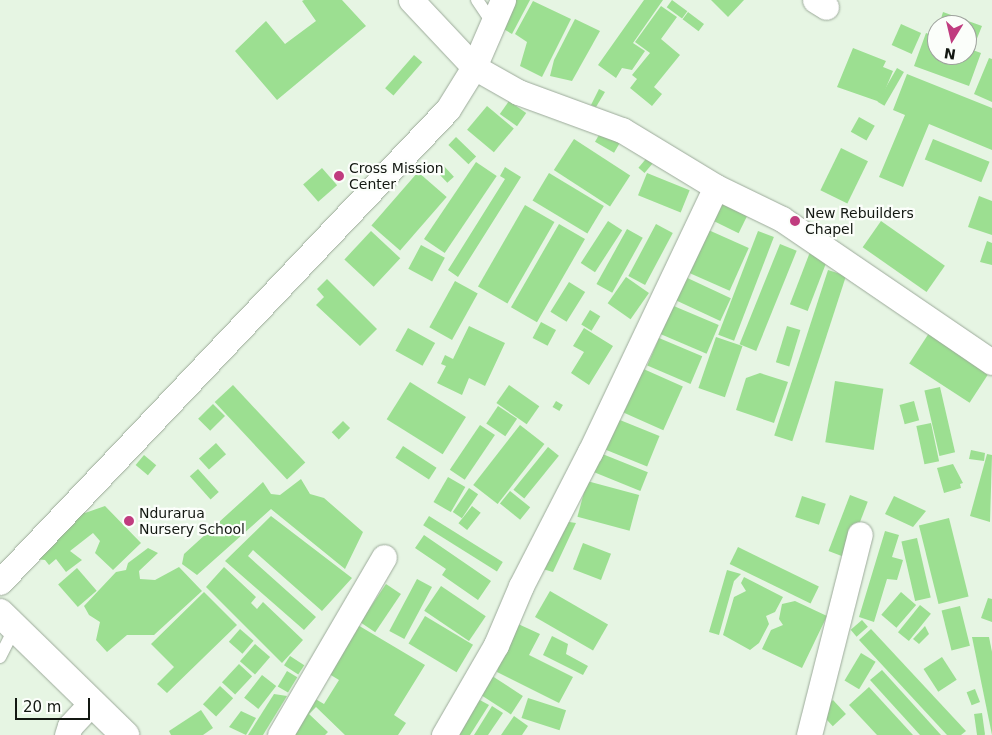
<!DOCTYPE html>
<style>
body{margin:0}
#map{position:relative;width:992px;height:735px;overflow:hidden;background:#e6f5e3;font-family:"DejaVu Sans",sans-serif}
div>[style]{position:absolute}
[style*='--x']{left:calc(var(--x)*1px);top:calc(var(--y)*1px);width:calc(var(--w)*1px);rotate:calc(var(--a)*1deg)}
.building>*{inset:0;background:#9cdf91;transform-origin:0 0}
.roads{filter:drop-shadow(0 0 1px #9caa9a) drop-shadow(0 0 1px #9caa9a)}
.lane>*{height:12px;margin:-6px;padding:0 6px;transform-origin:6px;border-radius:6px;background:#fff}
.street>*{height:25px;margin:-12.5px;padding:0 12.5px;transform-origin:12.5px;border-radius:12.5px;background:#fff}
.secondary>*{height:28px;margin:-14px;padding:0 14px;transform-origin:14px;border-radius:14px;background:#fff}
.dots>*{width:14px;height:14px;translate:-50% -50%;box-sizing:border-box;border:2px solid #fbfefa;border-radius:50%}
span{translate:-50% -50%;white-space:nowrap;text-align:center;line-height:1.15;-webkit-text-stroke:4.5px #fbfefa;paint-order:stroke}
.poi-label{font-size:14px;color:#131812}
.left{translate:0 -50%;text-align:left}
.north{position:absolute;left:927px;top:15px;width:50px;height:50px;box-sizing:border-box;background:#fbfefa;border:1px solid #9ea29d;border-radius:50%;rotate:189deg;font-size:14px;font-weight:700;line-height:20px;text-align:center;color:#131812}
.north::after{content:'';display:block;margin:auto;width:18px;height:22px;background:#c03c7f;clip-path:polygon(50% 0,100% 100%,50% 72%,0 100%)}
.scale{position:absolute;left:15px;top:698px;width:75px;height:22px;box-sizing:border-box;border:2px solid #131812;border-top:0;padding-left:6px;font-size:15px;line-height:18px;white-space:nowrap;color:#131812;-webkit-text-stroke:4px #fbfefa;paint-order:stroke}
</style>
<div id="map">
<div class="building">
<div style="clip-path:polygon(304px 0,342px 0,366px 26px,277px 100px,235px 51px,266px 21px,285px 44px,316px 21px,302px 1px)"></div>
<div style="clip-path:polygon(507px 0,530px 0,512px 34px,495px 24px)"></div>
<div style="clip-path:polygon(644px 0,663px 0,633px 43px,645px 51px,632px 70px,622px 68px,616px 78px,598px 65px)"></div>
<div style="left:672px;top:0;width:19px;height:9px;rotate:36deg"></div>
<div style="clip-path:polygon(711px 0,744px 0,728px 17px)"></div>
<div style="clip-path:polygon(533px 1px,571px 19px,542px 77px,520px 66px,527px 42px,515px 34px)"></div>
<div style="clip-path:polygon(661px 6px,677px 17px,661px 39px,680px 55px,654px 87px,662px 94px,652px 106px,630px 88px,637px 79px,632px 75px,650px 53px,635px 42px)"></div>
<div style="left:688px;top:12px;width:20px;height:9px;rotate:37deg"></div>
<div style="clip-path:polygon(943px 12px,982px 26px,976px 41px,967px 37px,967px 25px,939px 25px)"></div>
<div style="clip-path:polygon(575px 19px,600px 31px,572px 81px,550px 76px,554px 60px)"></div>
<div style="left:901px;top:24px;width:22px;height:23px;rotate:24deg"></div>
<div style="clip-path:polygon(926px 33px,937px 37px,937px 55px,967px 55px,967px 48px,981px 53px,969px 86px,914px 66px)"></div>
<div style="clip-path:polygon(853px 48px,886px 61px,883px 67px,893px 71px,880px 102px,837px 87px)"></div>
<div style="left:414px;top:55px;width:11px;height:44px;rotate:41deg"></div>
<div style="clip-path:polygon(989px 58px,992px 59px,992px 102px,974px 94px)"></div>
<div style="left:897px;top:68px;width:8px;height:39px;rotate:30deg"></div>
<div style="clip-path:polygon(907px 74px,992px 108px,992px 150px,929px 124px,903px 187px,879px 177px,905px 115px,893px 110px)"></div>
<div style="clip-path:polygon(599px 89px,605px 92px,596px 107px,591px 105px)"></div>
<div style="left:509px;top:101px;width:21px;height:16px;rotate:35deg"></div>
<div style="left:487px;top:106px;width:35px;height:31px;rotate:40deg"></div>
<div style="left:859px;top:117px;width:18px;height:17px;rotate:29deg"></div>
<div style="left:603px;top:128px;width:22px;height:16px;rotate:30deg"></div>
<div style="left:456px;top:137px;width:28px;height:11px;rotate:44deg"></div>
<div style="left:574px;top:139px;width:67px;height:37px;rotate:33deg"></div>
<div style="left:933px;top:139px;width:61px;height:22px;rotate:22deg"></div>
<div style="left:841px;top:148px;width:30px;height:47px;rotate:26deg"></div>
<div style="left:650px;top:154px;width:8px;height:18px;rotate:40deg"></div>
<div style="left:476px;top:162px;width:25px;height:93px;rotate:34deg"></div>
<div style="left:443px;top:165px;width:16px;height:9px;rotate:47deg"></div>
<div style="clip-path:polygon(505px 167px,521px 177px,458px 277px,448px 270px,505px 179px,500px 176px)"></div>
<div style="left:322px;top:168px;width:23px;height:25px;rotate:49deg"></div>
<div style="left:418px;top:172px;width:38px;height:71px;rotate:41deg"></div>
<div style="left:549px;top:173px;width:64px;height:32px;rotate:31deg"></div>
<div style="left:647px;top:173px;width:46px;height:24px;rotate:22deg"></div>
<div style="clip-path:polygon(979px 196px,992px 201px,992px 235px,968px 227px)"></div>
<div style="left:720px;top:203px;width:30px;height:19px;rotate:26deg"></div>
<div style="left:525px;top:205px;width:34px;height:94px;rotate:30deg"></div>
<div style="left:608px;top:221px;width:17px;height:50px;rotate:33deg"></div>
<div style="left:881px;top:221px;width:78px;height:32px;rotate:35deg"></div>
<div style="left:559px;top:224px;width:30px;height:96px;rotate:30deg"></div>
<div style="left:656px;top:224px;width:19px;height:59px;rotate:28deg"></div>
<div style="left:704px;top:228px;width:49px;height:47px;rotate:24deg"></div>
<div style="left:627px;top:229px;width:18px;height:63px;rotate:29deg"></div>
<div style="left:371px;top:231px;width:40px;height:39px;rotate:43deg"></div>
<div style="left:758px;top:231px;width:17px;height:111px;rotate:21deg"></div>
<div style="clip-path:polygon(987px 241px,992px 243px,992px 265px,980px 262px)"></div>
<div style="left:780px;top:244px;width:18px;height:108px;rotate:22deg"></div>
<div style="left:421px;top:245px;width:27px;height:27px;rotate:28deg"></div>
<div style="left:810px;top:252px;width:19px;height:56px;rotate:21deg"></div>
<div style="left:828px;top:270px;width:19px;height:174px;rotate:18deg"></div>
<div style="left:681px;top:275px;width:55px;height:25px;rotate:25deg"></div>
<div style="left:626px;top:277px;width:28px;height:32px;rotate:35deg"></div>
<div style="clip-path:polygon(327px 279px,377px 329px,360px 346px,316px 305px,324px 297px,317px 289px)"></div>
<div style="left:455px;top:281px;width:26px;height:53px;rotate:29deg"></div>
<div style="left:569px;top:282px;width:19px;height:35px;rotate:32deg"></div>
<div style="left:669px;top:304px;width:54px;height:31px;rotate:23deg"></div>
<div style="left:590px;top:310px;width:12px;height:17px;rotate:31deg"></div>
<div style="left:541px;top:322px;width:17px;height:18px;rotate:28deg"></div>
<div style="clip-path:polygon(469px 326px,505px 343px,485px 386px,469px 378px,462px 395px,437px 383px,446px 366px,441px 364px,445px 355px,453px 359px)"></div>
<div style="left:787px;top:326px;width:14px;height:38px;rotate:17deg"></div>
<div style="left:408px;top:328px;width:31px;height:26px;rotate:29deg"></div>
<div style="clip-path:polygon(584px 328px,613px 346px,589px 385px,571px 373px,584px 352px,573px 346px)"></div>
<div style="left:931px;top:330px;width:72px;height:40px;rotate:33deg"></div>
<div style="left:716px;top:337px;width:28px;height:54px;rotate:19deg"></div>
<div style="left:659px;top:338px;width:47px;height:30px;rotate:23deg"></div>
<div style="left:639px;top:367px;width:48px;height:48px;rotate:24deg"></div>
<div style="clip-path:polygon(760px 373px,788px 382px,774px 423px,736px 410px,746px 378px)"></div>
<div style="left:835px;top:381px;width:49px;height:62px;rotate:9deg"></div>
<div style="left:410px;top:382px;width:66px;height:44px;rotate:32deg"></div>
<div style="left:233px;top:385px;width:106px;height:25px;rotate:47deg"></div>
<div style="left:509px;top:385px;width:37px;height:22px;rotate:35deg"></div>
<div style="left:940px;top:387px;width:67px;height:16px;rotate:77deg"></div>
<div style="left:556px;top:401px;width:8px;height:7px;rotate:30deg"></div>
<div style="left:914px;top:401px;width:20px;height:15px;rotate:75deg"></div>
<div style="left:213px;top:404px;width:17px;height:21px;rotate:45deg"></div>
<div style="left:498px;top:406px;width:23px;height:21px;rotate:34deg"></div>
<div style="left:615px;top:418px;width:48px;height:33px;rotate:22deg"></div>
<div style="left:343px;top:421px;width:10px;height:16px;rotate:45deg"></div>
<div style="left:931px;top:423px;width:39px;height:15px;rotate:78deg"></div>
<div style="left:480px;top:425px;width:18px;height:54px;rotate:34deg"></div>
<div style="left:520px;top:425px;width:31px;height:76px;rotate:38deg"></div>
<div style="left:216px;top:443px;width:15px;height:23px;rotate:48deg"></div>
<div style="left:403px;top:446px;width:40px;height:14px;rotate:33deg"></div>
<div style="left:548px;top:447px;width:14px;height:55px;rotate:39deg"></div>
<div style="clip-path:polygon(971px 450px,985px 453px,984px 461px,969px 459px)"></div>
<div style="left:595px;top:451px;width:57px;height:20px;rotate:22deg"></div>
<div style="clip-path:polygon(987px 454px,992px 455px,990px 522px,970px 516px)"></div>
<div style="left:144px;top:455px;width:16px;height:13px;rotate:40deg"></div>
<div style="clip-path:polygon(953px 464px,963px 483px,960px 484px,961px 488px,944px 493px,937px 468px)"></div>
<div style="left:198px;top:469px;width:31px;height:11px;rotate:48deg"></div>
<div style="left:448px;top:477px;width:20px;height:29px;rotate:30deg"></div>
<div style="clip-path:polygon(301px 479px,310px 494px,324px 498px,363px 532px,345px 569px,271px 509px,197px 575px,182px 564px,184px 554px,263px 482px,271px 494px,280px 495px)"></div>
<div style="left:587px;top:481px;width:54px;height:37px;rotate:15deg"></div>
<div style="left:469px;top:488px;width:11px;height:29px;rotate:34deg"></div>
<div style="left:510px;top:491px;width:26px;height:16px;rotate:39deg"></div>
<div style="left:850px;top:495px;width:19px;height:60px;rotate:21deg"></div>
<div style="left:802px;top:496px;width:25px;height:22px;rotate:18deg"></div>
<div style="clip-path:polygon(894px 496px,926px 511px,913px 527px,885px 514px)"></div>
<div style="clip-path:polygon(78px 505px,85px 513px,105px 506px,141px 543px,113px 570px,95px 553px,100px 541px,93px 533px,70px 551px,82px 560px,66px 572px,56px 559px,49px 565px,45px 560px,36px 559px)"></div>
<div style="left:472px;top:506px;width:11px;height:22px;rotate:38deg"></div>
<div style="clip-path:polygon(271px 516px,352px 578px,322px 611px,253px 550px,248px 556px,316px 617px,304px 630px,225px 561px)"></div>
<div style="left:429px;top:516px;width:87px;height:11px;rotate:32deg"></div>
<div style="left:949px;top:518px;width:81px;height:31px;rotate:76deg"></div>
<div style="clip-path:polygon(563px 521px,576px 523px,553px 572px,539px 568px)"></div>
<div style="clip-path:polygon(885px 531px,899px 535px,892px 557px,903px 560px,897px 580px,887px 579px,874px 622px,859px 617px)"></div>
<div style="clip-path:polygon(424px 535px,491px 581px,478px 600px,442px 575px,446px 569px,415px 548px)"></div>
<div style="left:917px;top:538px;width:61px;height:16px;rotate:77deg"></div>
<div style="left:583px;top:543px;width:30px;height:28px;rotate:21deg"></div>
<div style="left:738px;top:547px;width:90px;height:19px;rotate:26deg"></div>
<div style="clip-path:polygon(148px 548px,158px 553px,139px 571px,140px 579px,155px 580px,179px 567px,202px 591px,154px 635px,127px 635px,107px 652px,96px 640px,100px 622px,89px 615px,84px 606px,116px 572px,126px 570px,128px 563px)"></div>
<div style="clip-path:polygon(224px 567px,256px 597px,251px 603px,257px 609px,263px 602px,303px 640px,282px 663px,206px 587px)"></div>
<div style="left:77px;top:568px;width:30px;height:25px;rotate:49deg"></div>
<div style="clip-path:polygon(727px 570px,741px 574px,734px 581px,719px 635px,709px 632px)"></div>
<div style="clip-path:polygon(744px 577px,783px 597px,775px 612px,766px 616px,769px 624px,759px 643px,750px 650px,723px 635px,734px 597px,746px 591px,741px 583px)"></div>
<div style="left:417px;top:579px;width:17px;height:59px;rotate:28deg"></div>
<div style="left:386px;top:584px;width:18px;height:46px;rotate:34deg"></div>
<div style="left:441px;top:586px;width:54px;height:30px;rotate:34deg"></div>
<div style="left:550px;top:591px;width:67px;height:30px;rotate:30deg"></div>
<div style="clip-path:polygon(204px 592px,237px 625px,167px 693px,157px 684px,174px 667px,151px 644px)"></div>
<div style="left:901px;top:592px;width:20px;height:30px;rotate:41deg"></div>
<div style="clip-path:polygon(988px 598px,992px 599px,992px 622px,981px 618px)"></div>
<div style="clip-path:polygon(795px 601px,827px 616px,802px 668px,762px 649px,771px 630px,783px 625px,779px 619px,782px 604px)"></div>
<div style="left:920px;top:605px;width:14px;height:35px;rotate:39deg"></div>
<div style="left:960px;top:606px;width:41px;height:19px;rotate:76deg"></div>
<div style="left:425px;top:616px;width:56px;height:32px;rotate:31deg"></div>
<div style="left:862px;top:620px;width:9px;height:15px;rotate:49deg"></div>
<div style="clip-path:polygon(351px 621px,425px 665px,394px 715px,406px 723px,398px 735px,345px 735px,316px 707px,309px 714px,328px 732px,325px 735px,286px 735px,312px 697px,324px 704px,339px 680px,321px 669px)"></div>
<div style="clip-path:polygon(516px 623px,540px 634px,529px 655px,573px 677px,559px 703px,497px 672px,501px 653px)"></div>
<div style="clip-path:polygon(925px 626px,929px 634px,919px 644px,913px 639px)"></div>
<div style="left:240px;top:629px;width:18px;height:17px;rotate:41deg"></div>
<div style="clip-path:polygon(871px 629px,966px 731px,961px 735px,947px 735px,859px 640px)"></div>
<div style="clip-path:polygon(552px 636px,568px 644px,566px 654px,588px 666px,583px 675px,543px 655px)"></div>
<div style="clip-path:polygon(972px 637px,989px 637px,992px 652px,992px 735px)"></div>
<div style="left:255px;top:644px;width:20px;height:23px;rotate:41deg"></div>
<div style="left:861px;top:653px;width:17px;height:32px;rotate:31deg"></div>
<div style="left:290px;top:656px;width:17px;height:11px;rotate:33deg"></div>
<div style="left:942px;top:657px;width:27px;height:22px;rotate:57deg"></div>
<div style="left:239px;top:664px;width:18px;height:25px;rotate:43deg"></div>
<div style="clip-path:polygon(882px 670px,941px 735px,920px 735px,870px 680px)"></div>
<div style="left:287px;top:671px;width:12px;height:18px;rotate:31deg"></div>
<div style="left:486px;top:672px;width:44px;height:22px;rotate:33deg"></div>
<div style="left:262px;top:675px;width:18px;height:29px;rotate:38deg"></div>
<div style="left:220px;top:686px;width:18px;height:25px;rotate:43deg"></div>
<div style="clip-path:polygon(869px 687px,913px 735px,877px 735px,849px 705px)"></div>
<div style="left:975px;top:689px;width:14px;height:9px;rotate:69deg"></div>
<div style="clip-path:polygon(274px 694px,287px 696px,263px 735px,248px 735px)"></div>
<div style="left:528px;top:698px;width:40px;height:21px;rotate:18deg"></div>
<div style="clip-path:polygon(478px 699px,489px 705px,470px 735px,456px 735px)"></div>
<div style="left:833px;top:700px;width:19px;height:18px;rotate:47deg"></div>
<div style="clip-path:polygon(492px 706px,503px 713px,488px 735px,474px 735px)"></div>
<div style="clip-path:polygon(201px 710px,213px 728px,203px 735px,171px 735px,169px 731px)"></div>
<div style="clip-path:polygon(241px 711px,256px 718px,246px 735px,229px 727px)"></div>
<div style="left:982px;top:713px;width:22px;height:8px;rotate:82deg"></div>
<div style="clip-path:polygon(514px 716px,528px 726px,522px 735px,501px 735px)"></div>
</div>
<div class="roads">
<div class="lane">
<div style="--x:477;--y:0;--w:25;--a:56"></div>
<div style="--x:0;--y:657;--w:33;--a:-63"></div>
</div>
<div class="street">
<div style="--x:411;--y:0;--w:92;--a:46.8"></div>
<div style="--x:474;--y:67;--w:51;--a:29.6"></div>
<div style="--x:518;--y:92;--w:111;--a:20.1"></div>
<div style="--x:622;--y:130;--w:110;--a:31.2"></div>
<div style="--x:716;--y:187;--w:73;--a:25.9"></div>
<div style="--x:782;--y:219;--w:254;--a:34.3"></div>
<div style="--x:815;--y:0;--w:13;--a:32"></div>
<div style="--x:0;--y:582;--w:651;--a:-46.55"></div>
<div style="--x:448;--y:109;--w:49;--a:-58.2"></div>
<div style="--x:474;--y:67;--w:73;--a:-66.6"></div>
<div style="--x:67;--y:735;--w:9;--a:-72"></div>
<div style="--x:70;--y:726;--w:33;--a:-47"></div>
<div style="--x:280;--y:735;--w:206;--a:-59.7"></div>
<div style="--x:444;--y:735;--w:104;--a:-60"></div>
<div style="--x:496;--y:645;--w:64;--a:-67"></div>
<div style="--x:521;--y:586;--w:151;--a:-62.8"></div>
<div style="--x:590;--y:452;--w:293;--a:-64.6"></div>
<div style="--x:809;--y:735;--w:207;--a:-75.8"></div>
</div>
<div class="secondary">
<div style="--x:0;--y:613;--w:175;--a:44.3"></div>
</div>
</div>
<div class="dots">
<div style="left:339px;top:176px;background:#c03c7f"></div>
<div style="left:795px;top:221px;background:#c03c7f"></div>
<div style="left:129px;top:521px;background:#c03c7f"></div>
</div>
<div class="poi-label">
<span class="left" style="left:349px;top:176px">Cross Mission<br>Center</span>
<span class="left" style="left:805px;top:221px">New Rebuilders<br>Chapel</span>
<span class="left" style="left:139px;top:521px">Ndurarua<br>Nursery School</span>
</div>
<div class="north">N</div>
<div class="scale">20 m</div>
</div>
